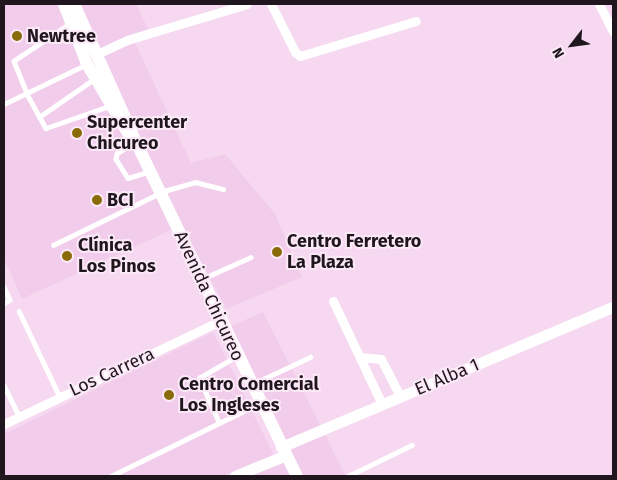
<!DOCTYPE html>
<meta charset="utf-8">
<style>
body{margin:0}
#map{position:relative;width:617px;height:480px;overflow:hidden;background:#f6d8f0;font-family:"Fira Sans",sans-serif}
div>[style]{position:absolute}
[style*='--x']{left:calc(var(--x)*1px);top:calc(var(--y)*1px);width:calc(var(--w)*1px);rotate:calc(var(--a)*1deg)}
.built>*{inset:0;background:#f2cdeb}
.service>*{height:4.5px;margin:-2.25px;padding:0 2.25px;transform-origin:2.25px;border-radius:2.25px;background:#fff}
.minor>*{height:9px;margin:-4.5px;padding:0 4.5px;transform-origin:4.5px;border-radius:4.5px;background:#fff}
.tertiary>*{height:11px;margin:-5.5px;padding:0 5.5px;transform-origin:5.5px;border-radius:5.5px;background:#fff}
.secondary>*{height:12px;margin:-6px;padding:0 6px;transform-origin:6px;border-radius:6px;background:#fff}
.dots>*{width:14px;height:14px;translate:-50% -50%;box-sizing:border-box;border:2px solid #fce9f8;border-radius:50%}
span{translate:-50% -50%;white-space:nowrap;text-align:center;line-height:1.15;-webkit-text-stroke:4px #fce9f8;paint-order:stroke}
.poi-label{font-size:18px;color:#20161e;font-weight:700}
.left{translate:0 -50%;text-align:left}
.street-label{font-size:18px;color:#20161e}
.frame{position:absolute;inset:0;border:5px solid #20161e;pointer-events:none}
.north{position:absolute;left:547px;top:20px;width:50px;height:50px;-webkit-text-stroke:4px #fce9f8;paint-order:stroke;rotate:240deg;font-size:14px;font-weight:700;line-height:20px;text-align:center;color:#20161e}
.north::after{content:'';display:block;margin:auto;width:18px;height:22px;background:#20161e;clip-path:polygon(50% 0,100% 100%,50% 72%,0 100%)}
</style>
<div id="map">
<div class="built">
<div style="clip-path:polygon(4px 4px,136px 4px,148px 29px,131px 34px,191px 163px,225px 154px,275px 214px,302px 277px,226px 309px,182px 225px,22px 299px,4px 259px)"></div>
<div style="clip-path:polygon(263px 312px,346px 476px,250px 476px,294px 457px,231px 326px)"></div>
<div style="clip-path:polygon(213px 332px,274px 455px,222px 476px,4px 476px,4px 434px)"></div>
</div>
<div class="service">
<div style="--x:70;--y:24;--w:67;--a:146.5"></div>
<div style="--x:14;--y:61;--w:35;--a:68"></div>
<div style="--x:27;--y:94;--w:39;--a:61"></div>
<div style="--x:46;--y:128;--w:67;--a:-19.2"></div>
<div style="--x:4;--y:104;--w:90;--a:-25.7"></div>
<div style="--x:39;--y:117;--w:67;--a:-34.6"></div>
<div style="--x:136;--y:142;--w:22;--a:148"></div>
<div style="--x:117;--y:154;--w:5;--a:101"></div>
<div style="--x:116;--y:159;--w:22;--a:58"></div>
<div style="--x:128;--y:178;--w:21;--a:-17"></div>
<div style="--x:53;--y:245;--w:123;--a:-25.9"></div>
<div style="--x:164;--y:191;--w:32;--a:-16"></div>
<div style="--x:195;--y:182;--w:29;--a:14"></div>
<div style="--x:204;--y:278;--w:51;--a:-24.1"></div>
<div style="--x:4;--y:287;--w:14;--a:65"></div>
<div style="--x:10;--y:300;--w:7;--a:146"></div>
<div style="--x:19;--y:311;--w:95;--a:64.5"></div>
<div style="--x:255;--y:383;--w:61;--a:-25.3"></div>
<div style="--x:4;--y:385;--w:34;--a:64"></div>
<div style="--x:219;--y:423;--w:49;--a:-114"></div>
<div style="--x:199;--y:378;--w:44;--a:-30.1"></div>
<div style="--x:111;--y:476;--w:166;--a:-26.1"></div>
<div style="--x:348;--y:476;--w:71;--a:-25.8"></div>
</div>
<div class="minor">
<div style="--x:271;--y:4;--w:54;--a:63.4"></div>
<div style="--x:295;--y:52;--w:6;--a:39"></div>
<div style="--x:300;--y:56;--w:121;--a:-16.8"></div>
<div style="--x:599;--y:4;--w:31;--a:63"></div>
<div style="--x:97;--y:54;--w:33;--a:-25"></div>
<div style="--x:127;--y:40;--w:125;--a:-16.7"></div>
<div style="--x:333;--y:301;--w:114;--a:64.6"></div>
<div style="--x:361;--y:357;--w:20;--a:6"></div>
<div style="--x:381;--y:359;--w:42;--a:62.8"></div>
<div style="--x:4;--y:424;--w:239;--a:-25.5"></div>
</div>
<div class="tertiary">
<div style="--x:281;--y:447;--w:360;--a:-22.9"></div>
<div style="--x:235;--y:476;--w:55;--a:-22.4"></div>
</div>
<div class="secondary">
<div style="--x:64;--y:4;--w:64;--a:69"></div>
<div style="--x:87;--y:64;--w:80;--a:59.3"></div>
<div style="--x:74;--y:4;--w:151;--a:65.8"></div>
<div style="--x:136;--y:142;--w:371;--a:64.3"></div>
</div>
<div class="dots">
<div style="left:17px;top:36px;background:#8a6b0a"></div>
<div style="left:77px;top:133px;background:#8a6b0a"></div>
<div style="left:97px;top:200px;background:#8a6b0a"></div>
<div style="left:277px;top:252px;background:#8a6b0a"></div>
<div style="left:67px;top:256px;background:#8a6b0a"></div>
<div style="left:169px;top:395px;background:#8a6b0a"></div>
</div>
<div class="poi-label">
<span class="left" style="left:27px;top:36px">Newtree</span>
<span class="left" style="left:87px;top:133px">Supercenter<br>Chicureo</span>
<span class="left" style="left:107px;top:200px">BCI</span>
<span class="left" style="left:287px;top:252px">Centro Ferretero<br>La Plaza</span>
<span class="left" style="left:78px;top:256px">Clínica<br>Los Pinos</span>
<span class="left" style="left:179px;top:395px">Centro Comercial<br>Los Ingleses</span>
</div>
<div class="street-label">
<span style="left:209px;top:296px;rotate:65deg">Avenida Chicureo</span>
<span style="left:112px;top:372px;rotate:-25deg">Los Carrera</span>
<span style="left:447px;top:377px;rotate:-23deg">El Alba 1</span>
</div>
<div class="frame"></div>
<div class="north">N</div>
</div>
